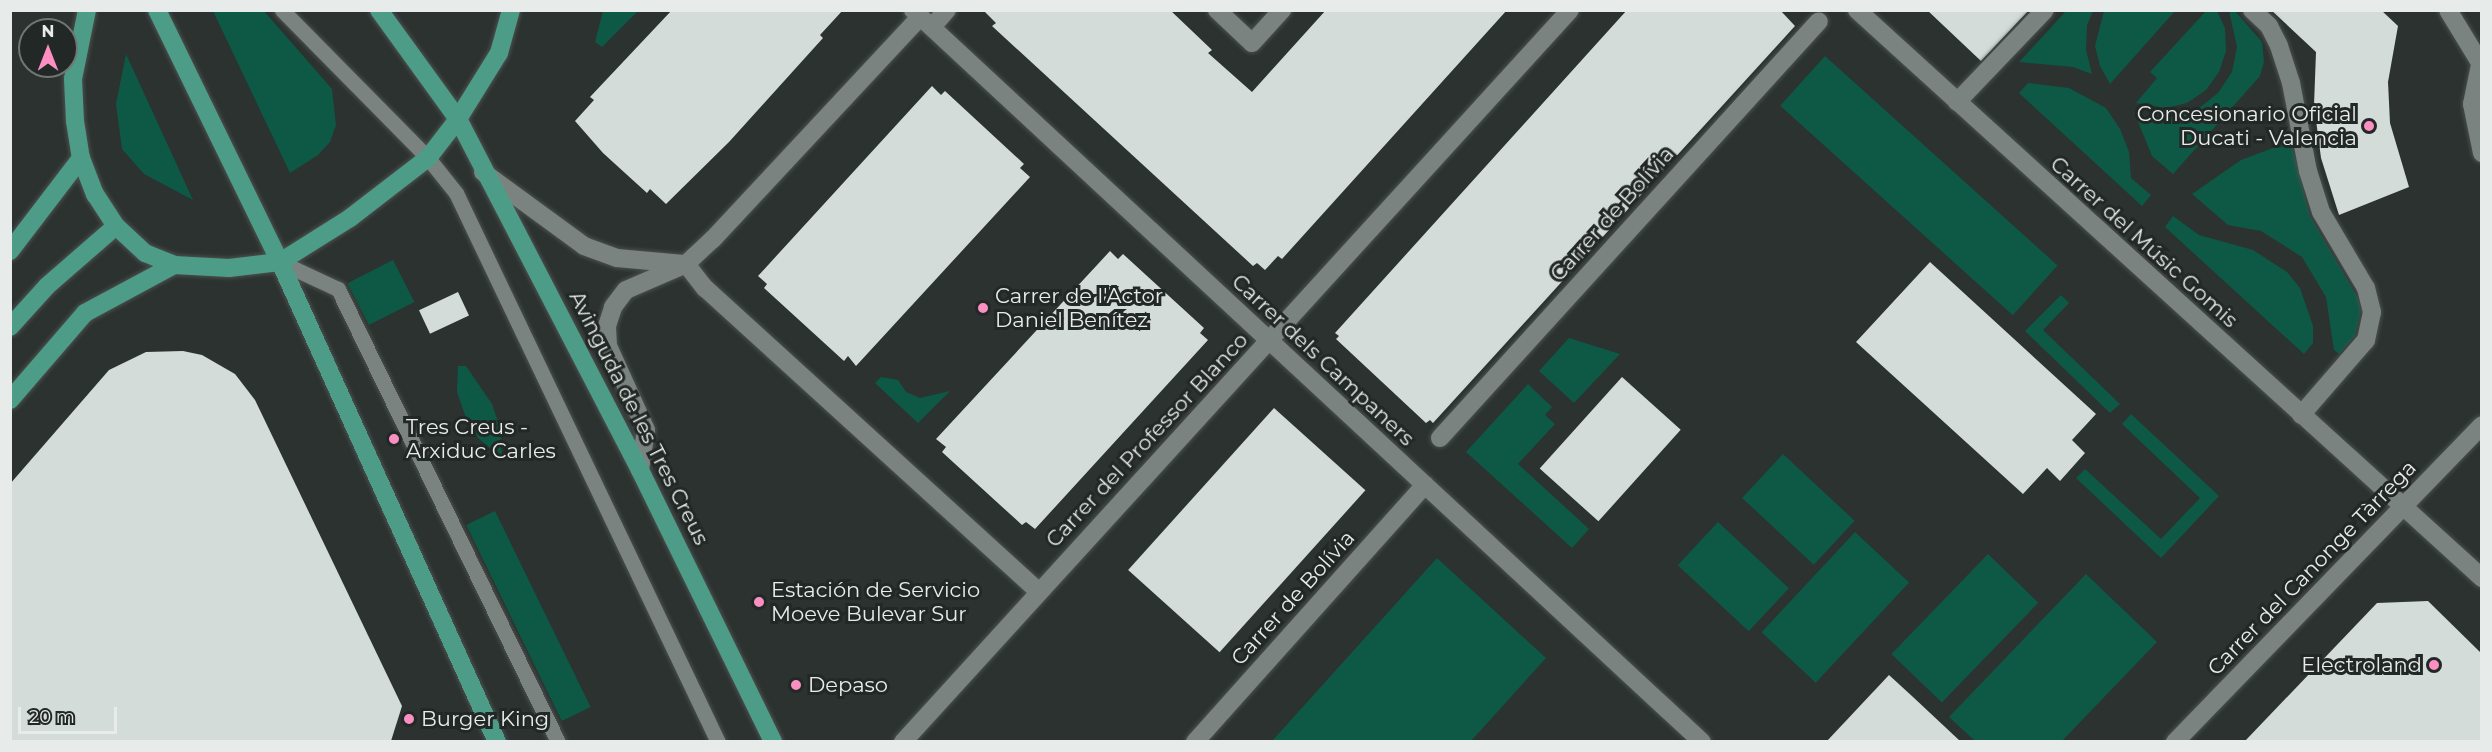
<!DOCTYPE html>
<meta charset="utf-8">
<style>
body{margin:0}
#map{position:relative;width:2492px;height:752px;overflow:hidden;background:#2b322f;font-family:Montserrat,sans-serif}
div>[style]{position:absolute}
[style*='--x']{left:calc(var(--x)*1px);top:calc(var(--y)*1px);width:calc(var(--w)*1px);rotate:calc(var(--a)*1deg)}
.green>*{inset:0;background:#0d5946;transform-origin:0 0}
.building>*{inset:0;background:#d4dcd9;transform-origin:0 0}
.roads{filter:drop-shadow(0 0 2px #4b504e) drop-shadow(0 0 2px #4b504e)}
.service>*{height:15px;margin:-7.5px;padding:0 7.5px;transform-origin:7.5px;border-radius:7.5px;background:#7b8380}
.pedestrian>*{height:18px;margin:-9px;padding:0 9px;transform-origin:9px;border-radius:9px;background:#7b8380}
.minor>*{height:18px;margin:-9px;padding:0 9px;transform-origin:9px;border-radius:9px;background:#7b8380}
.tertiary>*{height:18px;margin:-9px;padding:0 9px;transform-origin:9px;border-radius:9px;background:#7b8380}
.primary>*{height:18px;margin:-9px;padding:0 9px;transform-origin:9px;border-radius:9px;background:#4d9c87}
.dots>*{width:16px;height:16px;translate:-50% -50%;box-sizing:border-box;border:3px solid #222826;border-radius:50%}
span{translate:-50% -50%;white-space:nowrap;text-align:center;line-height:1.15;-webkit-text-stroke:6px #222826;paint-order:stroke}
.poi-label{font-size:21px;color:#e7ebe9}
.right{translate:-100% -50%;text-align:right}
.left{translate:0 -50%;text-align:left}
.street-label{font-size:21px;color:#e7ebe9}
.frame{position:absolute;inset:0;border:12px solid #e7ebe9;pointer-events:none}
.north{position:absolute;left:18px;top:18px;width:60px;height:60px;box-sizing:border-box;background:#222826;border:2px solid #717674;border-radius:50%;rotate:0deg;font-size:16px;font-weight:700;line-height:24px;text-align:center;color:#e7ebe9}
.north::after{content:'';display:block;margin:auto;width:21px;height:27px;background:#fc8fc2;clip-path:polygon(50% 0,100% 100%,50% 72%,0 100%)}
.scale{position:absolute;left:18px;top:707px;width:99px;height:27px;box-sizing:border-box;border:3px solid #e7ebe9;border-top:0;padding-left:8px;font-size:18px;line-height:21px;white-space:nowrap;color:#e7ebe9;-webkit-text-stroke:4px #222826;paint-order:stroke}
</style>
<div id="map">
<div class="green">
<div style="clip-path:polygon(213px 11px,264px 11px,332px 89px,336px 125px,330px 142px,318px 155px,290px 173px)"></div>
<div style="clip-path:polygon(603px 11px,638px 11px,602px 47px,595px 42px)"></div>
<div style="clip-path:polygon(2066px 11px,2093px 11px,2087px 25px,2086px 50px,2092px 74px,2073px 67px,2019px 62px)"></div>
<div style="clip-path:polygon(2104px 11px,2175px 11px,2110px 84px,2100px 66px,2095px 46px)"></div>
<div style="clip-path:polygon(2206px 11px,2217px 11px,2225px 28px,2226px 51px,2219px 72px,2206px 90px,2187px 103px,2166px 108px,2136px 103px,2157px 78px,2150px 72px)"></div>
<div style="clip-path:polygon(2229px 11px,2235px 11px,2262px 42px,2264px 62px,2260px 76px,2173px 174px,2152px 156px,2134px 112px,2150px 118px,2175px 117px,2198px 109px,2218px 93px,2232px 72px,2237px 47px)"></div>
<div style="clip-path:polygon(126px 54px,193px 200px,144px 174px,122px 149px,116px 104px)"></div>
<div style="left:1825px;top:56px;width:313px;height:67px;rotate:42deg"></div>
<div style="clip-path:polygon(2028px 83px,2069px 88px,2106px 108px,2120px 129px,2129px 152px,2131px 178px,2151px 195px,2142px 206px,2019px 93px)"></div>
<div style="clip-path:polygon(2291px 141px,2310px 216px,2358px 298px,2361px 311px,2355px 336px,2339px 354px,2334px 350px,2326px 297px,2302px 257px,2261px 231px,2228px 225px,2192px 194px,2241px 160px)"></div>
<div style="clip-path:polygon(2173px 216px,2199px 235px,2253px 250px,2287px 272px,2300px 288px,2313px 326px,2313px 343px,2304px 354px,2165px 227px)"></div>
<div style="left:393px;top:260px;width:47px;height:51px;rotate:63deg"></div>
<div style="clip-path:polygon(2061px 295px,2069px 303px,2043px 330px,2120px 404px,2110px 413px,2025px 331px)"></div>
<div style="clip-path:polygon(1569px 338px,1620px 354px,1574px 403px,1539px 371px)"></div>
<div style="clip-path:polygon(458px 366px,466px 366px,492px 404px,500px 428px,502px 458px,478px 438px,465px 415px,457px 392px)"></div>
<div style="clip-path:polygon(881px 377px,898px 380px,906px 392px,920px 398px,950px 391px,918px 423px,875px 383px)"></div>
<div style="clip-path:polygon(1528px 384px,1552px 407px,1545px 415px,1555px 424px,1518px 464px,1589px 529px,1572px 548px,1466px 452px)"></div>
<div style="clip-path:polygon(2131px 414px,2219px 496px,2161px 558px,2076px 478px,2085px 469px,2161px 539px,2200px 498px,2122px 424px)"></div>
<div style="left:1783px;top:454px;width:98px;height:60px;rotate:43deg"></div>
<div style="left:495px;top:511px;width:218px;height:32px;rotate:64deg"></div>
<div style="left:1718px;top:522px;width:97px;height:59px;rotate:43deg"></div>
<div style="left:1855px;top:532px;width:74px;height:137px;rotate:43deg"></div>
<div style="left:1988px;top:554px;width:70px;height:139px;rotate:44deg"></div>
<div style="clip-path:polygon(1437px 558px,1546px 658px,1471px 741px,1272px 741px)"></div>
<div style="clip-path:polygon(2086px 574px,2157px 642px,2062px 741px,1975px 741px,1949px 717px)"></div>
</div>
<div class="building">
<div style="clip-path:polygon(672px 10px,843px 10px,820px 35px,823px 38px,729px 142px,666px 204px,650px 189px,647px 193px,603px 153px,575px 121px,594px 100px,590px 97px)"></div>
<div style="clip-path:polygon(983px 10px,1170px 10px,1212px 50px,1208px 53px,1252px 92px,1326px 10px,1507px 10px,1282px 259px,1278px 256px,1265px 270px,1257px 263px,1253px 266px,1154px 175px,992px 26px,996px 23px)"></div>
<div style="clip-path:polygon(1627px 10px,1780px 10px,1795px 26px,1433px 423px,1430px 420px,1426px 423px,1336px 339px,1339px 336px,1335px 333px)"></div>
<div style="clip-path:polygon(1927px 10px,2029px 10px,1981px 61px)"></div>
<div style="clip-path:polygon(2271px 10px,2381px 10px,2398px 26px,2388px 82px,2390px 123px,2409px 187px,2339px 215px,2321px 158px,2314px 105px,2316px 52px)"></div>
<div style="clip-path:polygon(932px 86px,941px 95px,945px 91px,1024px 164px,1020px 168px,1030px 177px,856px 366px,848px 356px,844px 361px,764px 288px,767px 284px,758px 276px)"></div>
<div style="clip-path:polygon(1110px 251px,1118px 259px,1123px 254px,1204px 328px,1200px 333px,1208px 340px,1035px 529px,1026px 522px,1022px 525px,942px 452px,946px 447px,936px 439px)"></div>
<div style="clip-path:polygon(1930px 262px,2096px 414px,2072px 440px,2085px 453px,2060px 481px,2047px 468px,2023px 494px,1856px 342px)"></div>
<div style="left:458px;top:292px;width:26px;height:43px;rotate:65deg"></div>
<div style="clip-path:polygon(183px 351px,202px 355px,235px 374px,255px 400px,402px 706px,391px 741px,10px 741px,10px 484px,109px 370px,146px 352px)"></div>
<div style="left:1622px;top:377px;width:79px;height:123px;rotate:42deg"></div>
<div style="left:1274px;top:408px;width:123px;height:218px;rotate:42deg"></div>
<div style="clip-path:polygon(2428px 601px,2481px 653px,2481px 741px,2245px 741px,2377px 603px)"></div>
<div style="clip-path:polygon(1889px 675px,1913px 697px,1960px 741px,1827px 741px)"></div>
</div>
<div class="roads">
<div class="service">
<div style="--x:282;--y:10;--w:208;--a:45.4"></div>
<div style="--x:428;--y:158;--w:45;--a:51.3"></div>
<div style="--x:456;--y:193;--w:608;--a:64.49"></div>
<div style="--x:280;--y:262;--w:64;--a:25"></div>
<div style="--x:338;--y:289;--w:504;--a:64.1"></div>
</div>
<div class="pedestrian">
<div style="--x:1217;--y:10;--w:48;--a:43.3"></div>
<div style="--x:1252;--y:43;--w:45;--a:-47.7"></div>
<div style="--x:2252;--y:10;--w:23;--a:43"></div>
<div style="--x:2269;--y:26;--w:22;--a:63"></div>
<div style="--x:2279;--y:46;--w:39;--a:72"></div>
<div style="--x:2291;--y:83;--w:90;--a:79.1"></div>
<div style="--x:2308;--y:171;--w:43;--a:72.4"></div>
<div style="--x:2321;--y:212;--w:88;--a:59.4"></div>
<div style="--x:2366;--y:288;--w:25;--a:76"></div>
<div style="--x:2372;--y:312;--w:29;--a:102"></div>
<div style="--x:2366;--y:340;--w:99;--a:130.9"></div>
<div style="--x:932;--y:27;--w:23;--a:-49"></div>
<div style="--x:1957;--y:102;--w:127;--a:-46.3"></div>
<div style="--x:1440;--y:438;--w:563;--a:-47.73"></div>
</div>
<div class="minor">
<div style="--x:913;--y:10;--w:1076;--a:42.85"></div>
<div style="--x:1857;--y:10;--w:845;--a:42.26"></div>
<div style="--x:483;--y:172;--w:125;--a:36.2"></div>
<div style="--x:584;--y:246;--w:35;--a:20"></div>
<div style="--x:617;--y:258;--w:67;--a:5.1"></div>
<div style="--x:686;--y:264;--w:31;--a:52"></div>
<div style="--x:705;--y:288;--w:450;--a:42.3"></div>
<div style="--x:640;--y:470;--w:40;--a:-81.5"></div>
<div style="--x:646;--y:430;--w:92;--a:-114.3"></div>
<div style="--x:608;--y:346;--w:20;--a:-93"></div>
<div style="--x:607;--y:326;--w:20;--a:-72"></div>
<div style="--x:613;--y:307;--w:21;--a:-53"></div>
<div style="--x:626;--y:290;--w:65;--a:-23.4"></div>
<div style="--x:686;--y:264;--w:37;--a:-43"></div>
<div style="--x:713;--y:239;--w:304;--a:-47"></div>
<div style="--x:903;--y:742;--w:990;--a:-47.66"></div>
<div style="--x:1195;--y:742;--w:345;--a:-48.2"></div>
<div style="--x:2175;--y:742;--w:441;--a:-45.9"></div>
</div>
<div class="tertiary">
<div style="--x:2448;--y:10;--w:60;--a:58.7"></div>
<div style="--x:2482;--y:55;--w:50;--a:101.5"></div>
<div style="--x:2472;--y:104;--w:50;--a:78.5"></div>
</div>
<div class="primary">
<div style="--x:87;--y:10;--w:70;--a:101.5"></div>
<div style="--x:73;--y:79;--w:42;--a:87.3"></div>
<div style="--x:75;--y:121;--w:37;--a:81"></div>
<div style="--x:81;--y:158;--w:39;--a:69"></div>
<div style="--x:95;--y:194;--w:38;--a:57"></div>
<div style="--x:116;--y:226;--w:40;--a:43"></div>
<div style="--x:145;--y:253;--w:31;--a:22"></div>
<div style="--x:174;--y:265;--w:55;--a:3.1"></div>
<div style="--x:229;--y:268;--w:51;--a:-6.7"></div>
<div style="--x:280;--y:262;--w:83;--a:-32.2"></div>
<div style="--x:350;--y:218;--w:98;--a:-37.6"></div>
<div style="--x:428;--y:158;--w:49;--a:-52.4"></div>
<div style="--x:458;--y:119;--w:78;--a:-58.2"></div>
<div style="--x:499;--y:53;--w:45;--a:-74.4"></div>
<div style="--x:157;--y:10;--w:280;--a:64"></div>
<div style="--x:280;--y:262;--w:527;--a:65.67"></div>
<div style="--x:379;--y:10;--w:135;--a:54.1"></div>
<div style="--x:458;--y:119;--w:395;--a:62.6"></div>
<div style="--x:640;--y:470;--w:303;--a:63.9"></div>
<div style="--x:10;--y:251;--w:117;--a:-52.6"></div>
<div style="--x:10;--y:327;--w:55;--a:-47.9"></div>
<div style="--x:47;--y:286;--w:91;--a:-41"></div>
<div style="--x:10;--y:400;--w:115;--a:-49.2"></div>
<div style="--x:85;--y:313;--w:101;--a:-28.3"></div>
</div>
</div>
<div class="dots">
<div style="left:2369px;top:126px;background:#fc8fc2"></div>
<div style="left:983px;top:308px;background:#fc8fc2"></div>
<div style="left:394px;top:439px;background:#fc8fc2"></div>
<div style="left:759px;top:602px;background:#fc8fc2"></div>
<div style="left:2434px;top:665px;background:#fc8fc2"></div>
<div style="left:796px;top:685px;background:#fc8fc2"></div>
<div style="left:409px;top:719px;background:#fc8fc2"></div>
</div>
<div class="poi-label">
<span class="right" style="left:2357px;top:126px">Concesionario Oficial<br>Ducati - Valencia</span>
<span class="left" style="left:995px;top:308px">Carrer de l'Actor<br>Daniel Benítez</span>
<span class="left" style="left:406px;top:439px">Tres Creus -<br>Arxiduc Carles</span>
<span class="left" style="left:771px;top:602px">Estación de Servicio<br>Moeve Bulevar Sur</span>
<span class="right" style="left:2422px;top:665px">Electroland</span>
<span class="left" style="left:808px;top:685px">Depaso</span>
<span class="left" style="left:421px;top:719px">Burger King</span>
</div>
<div class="street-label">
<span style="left:1612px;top:214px;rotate:-48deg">Carrer de Bolívia</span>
<span style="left:2144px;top:242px;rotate:42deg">Carrer del Músic Gomis</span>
<span style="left:1323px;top:360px;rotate:43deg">Carrer dels Campaners</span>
<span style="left:639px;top:418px;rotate:63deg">Avinguda de les Tres Creus</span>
<span style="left:1147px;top:440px;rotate:-47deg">Carrer del Professor Blanco</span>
<span style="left:2312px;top:568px;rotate:-46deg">Carrer del Canonge Tàrrega</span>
<span style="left:1293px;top:598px;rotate:-48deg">Carrer de Bolívia</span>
</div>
<div class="frame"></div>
<div class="north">N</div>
<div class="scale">20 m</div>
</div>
